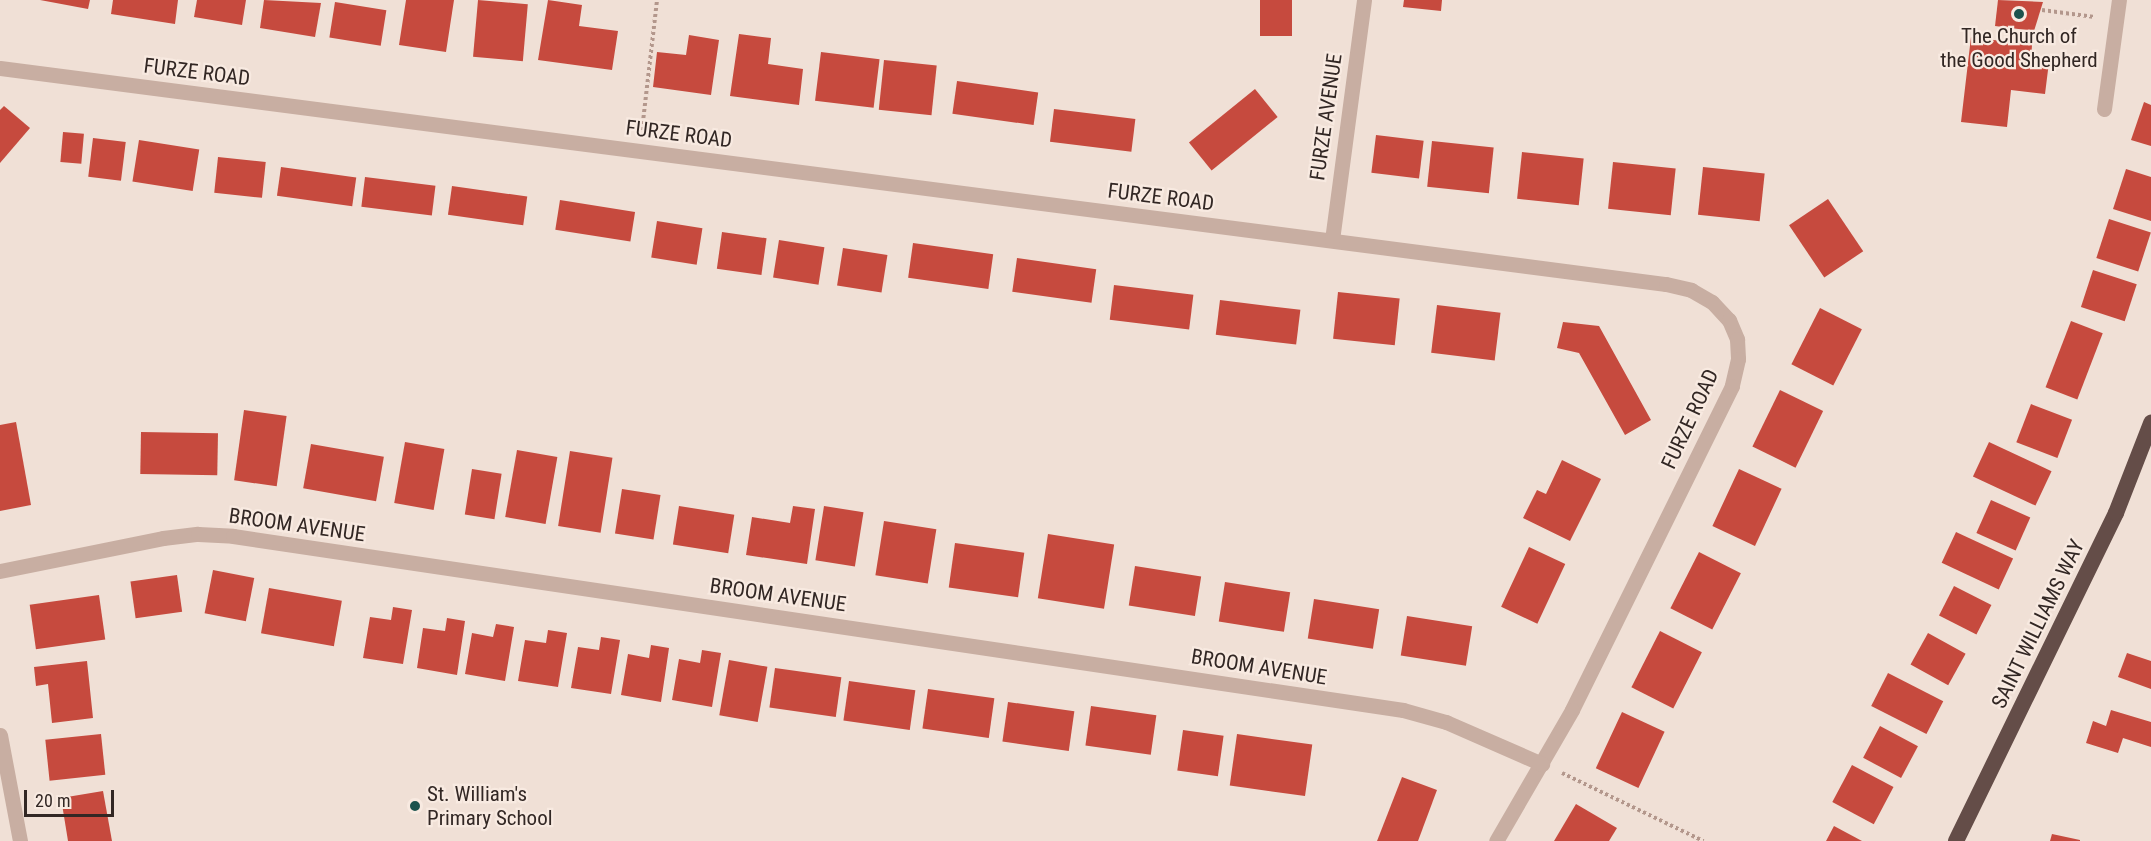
<!DOCTYPE html>
<style>
body{margin:0}
#map{position:relative;width:2151px;height:841px;overflow:hidden;background:#f0e0d6;font-family:"Roboto Condensed",sans-serif}
div>[style]{position:absolute}
[style*='--x']{left:calc(var(--x)*1px);top:calc(var(--y)*1px);width:calc(var(--w)*1px);rotate:calc(var(--a)*1deg)}
.building>*{inset:0;background:#c64a3e;transform-origin:0 0}
.path>*{height:4px;margin-top:-2px;transform-origin:0;background:repeating-linear-gradient(90deg,#b3978c 0 3px,transparent 0 6px)}
.minor>*{height:15px;margin:-7.5px;padding:0 7.5px;transform-origin:7.5px;border-radius:7.5px;background:#c8aea2}
.trunk>*{height:16px;margin:-8px;padding:0 8px;transform-origin:8px;border-radius:8px;background:#644d48}
.dots>*{width:16px;height:16px;translate:-50% -50%;box-sizing:border-box;border:3px solid #f8eae1;border-radius:50%}
span{translate:-50% -50%;white-space:nowrap;text-align:center;line-height:1.15;-webkit-text-stroke:4.5px #f8eae1;paint-order:stroke}
.poi-label{font-size:21px;color:#322724}
.left{translate:0 -50%;text-align:left}
.street-label{font-size:21px;color:#322724}
.scale{position:absolute;left:24px;top:790px;width:90px;height:27px;box-sizing:border-box;border:3px solid #322724;border-top:0;padding-left:8px;font-size:18px;line-height:21px;white-space:nowrap;color:#322724;-webkit-text-stroke:4px #f8eae1;paint-order:stroke}
</style>
<div id="map">
<div class="building">
<div style="clip-path:polygon(40px 0,90px 0,88px 9px)"></div>
<div style="clip-path:polygon(113px 0,178px 0,175px 24px,111px 14px)"></div>
<div style="clip-path:polygon(197px 0,246px 0,242px 25px,194px 17px)"></div>
<div style="clip-path:polygon(264px 0,321px 3px,315px 37px,260px 28px)"></div>
<div style="clip-path:polygon(406px 0,454px 0,446px 52px,399px 45px)"></div>
<div style="left:478px;top:0;width:50px;height:57px;rotate:5deg"></div>
<div style="clip-path:polygon(548px 0,582px 5px,579px 26px,618px 31px,612px 70px,538px 60px)"></div>
<div style="left:1260px;top:0;width:32px;height:36px"></div>
<div style="clip-path:polygon(1404px 0,1442px 0,1441px 11px,1403px 7px)"></div>
<div style="clip-path:polygon(1998px 0,2043px 2px,2034px 31px,1995px 26px)"></div>
<div style="left:335px;top:2px;width:52px;height:36px;rotate:9deg"></div>
<div style="clip-path:polygon(739px 34px,771px 38px,768px 64px,803px 69px,799px 105px,730px 96px)"></div>
<div style="clip-path:polygon(689px 35px,719px 40px,711px 95px,653px 87px,657px 52px,686px 55px)"></div>
<div style="clip-path:polygon(1971px 37px,2032px 45px,2031px 60px,2049px 62px,2045px 94px,2011px 90px,2007px 127px,1961px 122px)"></div>
<div style="left:821px;top:52px;width:59px;height:49px;rotate:7deg"></div>
<div style="left:884px;top:60px;width:53px;height:50px;rotate:6deg"></div>
<div style="left:957px;top:81px;width:82px;height:33px;rotate:8deg"></div>
<div style="left:1255px;top:89px;width:36px;height:85px;rotate:51deg"></div>
<div style="clip-path:polygon(2144px 102px,2151px 105px,2151px 146px,2131px 140px)"></div>
<div style="clip-path:polygon(4px 106px,30px 128px,0 163px,0 110px)"></div>
<div style="left:1054px;top:109px;width:82px;height:33px;rotate:7deg"></div>
<div style="left:63px;top:132px;width:21px;height:30px;rotate:5deg"></div>
<div style="left:1376px;top:135px;width:48px;height:38px;rotate:7deg"></div>
<div style="left:93px;top:138px;width:33px;height:39px;rotate:7deg"></div>
<div style="left:139px;top:140px;width:61px;height:42px;rotate:9deg"></div>
<div style="left:1432px;top:141px;width:62px;height:46px;rotate:6deg"></div>
<div style="left:1522px;top:152px;width:62px;height:47px;rotate:6deg"></div>
<div style="left:218px;top:157px;width:48px;height:36px;rotate:6deg"></div>
<div style="left:1613px;top:162px;width:63px;height:47px;rotate:6deg"></div>
<div style="left:281px;top:167px;width:76px;height:29px;rotate:8deg"></div>
<div style="left:1703px;top:167px;width:62px;height:48px;rotate:6deg"></div>
<div style="clip-path:polygon(2126px 169px,2151px 177px,2151px 221px,2113px 209px)"></div>
<div style="left:365px;top:177px;width:71px;height:30px;rotate:7deg"></div>
<div style="left:452px;top:186px;width:76px;height:29px;rotate:8deg"></div>
<div style="left:1828px;top:199px;width:63px;height:47px;rotate:56deg"></div>
<div style="left:560px;top:200px;width:76px;height:30px;rotate:9deg"></div>
<div style="left:2109px;top:219px;width:44px;height:41px;rotate:18deg"></div>
<div style="left:657px;top:221px;width:46px;height:37px;rotate:9deg"></div>
<div style="left:722px;top:232px;width:45px;height:37px;rotate:8deg"></div>
<div style="left:779px;top:240px;width:46px;height:38px;rotate:9deg"></div>
<div style="left:913px;top:243px;width:81px;height:35px;rotate:8deg"></div>
<div style="left:843px;top:248px;width:45px;height:38px;rotate:9deg"></div>
<div style="left:1017px;top:258px;width:80px;height:34px;rotate:8deg"></div>
<div style="left:2093px;top:270px;width:46px;height:39px;rotate:18deg"></div>
<div style="left:1114px;top:285px;width:80px;height:35px;rotate:7deg"></div>
<div style="left:1338px;top:292px;width:62px;height:47px;rotate:6deg"></div>
<div style="left:1220px;top:300px;width:81px;height:35px;rotate:7deg"></div>
<div style="left:1437px;top:305px;width:64px;height:48px;rotate:7deg"></div>
<div style="left:1820px;top:308px;width:47px;height:63px;rotate:27deg"></div>
<div style="left:2071px;top:321px;width:34px;height:71px;rotate:21deg"></div>
<div style="clip-path:polygon(1563px 322px,1599px 326px,1651px 420px,1625px 435px,1579px 353px,1557px 348px)"></div>
<div style="left:1780px;top:390px;width:48px;height:63px;rotate:26deg"></div>
<div style="left:2031px;top:404px;width:44px;height:41px;rotate:21deg"></div>
<div style="left:244px;top:410px;width:43px;height:71px;rotate:8deg"></div>
<div style="clip-path:polygon(16px 422px,31px 505px,0 511px,0 425px)"></div>
<div style="left:141px;top:432px;width:77px;height:42px;rotate:1deg"></div>
<div style="left:405px;top:442px;width:40px;height:62px;rotate:10deg"></div>
<div style="left:1989px;top:442px;width:69px;height:38px;rotate:25deg"></div>
<div style="left:311px;top:444px;width:74px;height:45px;rotate:10deg"></div>
<div style="left:517px;top:450px;width:41px;height:68px;rotate:10deg"></div>
<div style="left:570px;top:451px;width:43px;height:76px;rotate:9deg"></div>
<div style="clip-path:polygon(1562px 460px,1601px 479px,1570px 541px,1523px 518px,1537px 490px,1546px 494px)"></div>
<div style="left:472px;top:469px;width:30px;height:46px;rotate:9deg"></div>
<div style="left:1739px;top:469px;width:47px;height:63px;rotate:25deg"></div>
<div style="left:622px;top:489px;width:39px;height:45px;rotate:9deg"></div>
<div style="left:1991px;top:500px;width:43px;height:36px;rotate:24deg"></div>
<div style="left:679px;top:506px;width:56px;height:39px;rotate:9deg"></div>
<div style="clip-path:polygon(793px 506px,815px 509px,807px 564px,746px 555px,752px 517px,790px 523px)"></div>
<div style="left:824px;top:506px;width:40px;height:55px;rotate:9deg"></div>
<div style="left:884px;top:521px;width:53px;height:55px;rotate:9deg"></div>
<div style="left:1956px;top:532px;width:63px;height:34px;rotate:25deg"></div>
<div style="left:1048px;top:534px;width:67px;height:65px;rotate:9deg"></div>
<div style="left:955px;top:543px;width:70px;height:45px;rotate:8deg"></div>
<div style="left:1529px;top:547px;width:40px;height:66px;rotate:25deg"></div>
<div style="left:1699px;top:552px;width:47px;height:63px;rotate:27deg"></div>
<div style="left:1135px;top:566px;width:67px;height:40px;rotate:9deg"></div>
<div style="left:213px;top:570px;width:42px;height:44px;rotate:11deg"></div>
<div style="left:177px;top:575px;width:37px;height:47px;rotate:82deg"></div>
<div style="left:1225px;top:582px;width:66px;height:40px;rotate:9deg"></div>
<div style="left:1954px;top:586px;width:42px;height:33px;rotate:27deg"></div>
<div style="left:269px;top:588px;width:74px;height:46px;rotate:10deg"></div>
<div style="left:99px;top:595px;width:45px;height:70px;rotate:82deg"></div>
<div style="left:1314px;top:599px;width:66px;height:40px;rotate:9deg"></div>
<div style="clip-path:polygon(393px 607px,412px 610px,403px 664px,363px 658px,370px 617px,391px 620px)"></div>
<div style="left:1407px;top:616px;width:66px;height:40px;rotate:9deg"></div>
<div style="clip-path:polygon(447px 618px,465px 621px,457px 675px,417px 668px,423px 628px,445px 631px)"></div>
<div style="clip-path:polygon(496px 624px,514px 627px,505px 681px,465px 674px,472px 633px,493px 637px)"></div>
<div style="clip-path:polygon(548px 630px,567px 633px,558px 687px,518px 681px,525px 640px,546px 643px)"></div>
<div style="left:1660px;top:631px;width:47px;height:63px;rotate:27deg"></div>
<div style="left:1928px;top:633px;width:43px;height:36px;rotate:29deg"></div>
<div style="clip-path:polygon(601px 637px,620px 640px,611px 694px,571px 688px,578px 647px,599px 650px)"></div>
<div style="clip-path:polygon(651px 645px,669px 648px,661px 702px,621px 695px,628px 654px,649px 658px)"></div>
<div style="clip-path:polygon(702px 650px,721px 653px,712px 707px,672px 700px,679px 659px,700px 663px)"></div>
<div style="clip-path:polygon(2127px 653px,2151px 661px,2151px 689px,2118px 677px)"></div>
<div style="left:729px;top:660px;width:39px;height:56px;rotate:10deg"></div>
<div style="clip-path:polygon(87px 661px,93px 718px,52px 723px,48px 684px,36px 686px,34px 667px)"></div>
<div style="left:775px;top:668px;width:67px;height:40px;rotate:8deg"></div>
<div style="left:1888px;top:673px;width:62px;height:37px;rotate:27deg"></div>
<div style="left:849px;top:681px;width:67px;height:40px;rotate:8deg"></div>
<div style="left:928px;top:689px;width:67px;height:40px;rotate:8deg"></div>
<div style="left:1008px;top:702px;width:67px;height:40px;rotate:8deg"></div>
<div style="left:1091px;top:706px;width:66px;height:40px;rotate:8deg"></div>
<div style="clip-path:polygon(2111px 710px,2151px 722px,2151px 747px,2123px 738px,2118px 753px,2086px 743px,2093px 721px,2106px 726px)"></div>
<div style="left:1622px;top:712px;width:47px;height:62px;rotate:25deg"></div>
<div style="left:1880px;top:726px;width:43px;height:36px;rotate:28deg"></div>
<div style="left:1183px;top:730px;width:41px;height:41px;rotate:8deg"></div>
<div style="left:101px;top:734px;width:41px;height:56px;rotate:84deg"></div>
<div style="left:1237px;top:734px;width:76px;height:52px;rotate:8deg"></div>
<div style="left:1852px;top:765px;width:47px;height:42px;rotate:28deg"></div>
<div style="clip-path:polygon(1402px 777px,1437px 790px,1418px 841px,1377px 841px)"></div>
<div style="clip-path:polygon(103px 791px,112px 841px,68px 841px,61px 798px)"></div>
<div style="clip-path:polygon(1576px 804px,1617px 828px,1609px 841px,1554px 841px)"></div>
<div style="clip-path:polygon(1834px 826px,1862px 841px,1826px 841px)"></div>
<div style="clip-path:polygon(2052px 834px,2080px 840px,2080px 841px,2050px 841px)"></div>
</div>
<div class="path">
<div style="--x:2042;--y:10;--w:53;--a:7.5"></div>
<div style="--x:642;--y:130;--w:131;--a:-83.4"></div>
<div style="--x:1562;--y:773;--w:157;--a:25.7"></div>
</div>
<div class="minor">
<div style="--x:0;--y:68;--w:1680;--a:7.39"></div>
<div style="--x:1666;--y:284;--w:26;--a:13"></div>
<div style="--x:1691;--y:290;--w:24;--a:30"></div>
<div style="--x:1712;--y:302;--w:25;--a:47"></div>
<div style="--x:1729;--y:320;--w:21;--a:67"></div>
<div style="--x:1737;--y:339;--w:20;--a:87"></div>
<div style="--x:1738;--y:359;--w:28;--a:103"></div>
<div style="--x:1732;--y:386;--w:361;--a:116.3"></div>
<div style="--x:1572;--y:710;--w:151;--a:120.1"></div>
<div style="--x:2104;--y:109;--w:110;--a:-82.2"></div>
<div style="--x:1332;--y:240;--w:242;--a:-82.4"></div>
<div style="--x:0;--y:571;--w:166;--a:-11.4"></div>
<div style="--x:163;--y:538;--w:35;--a:-7"></div>
<div style="--x:198;--y:534;--w:35;--a:3"></div>
<div style="--x:233;--y:536;--w:1183;--a:8.46"></div>
<div style="--x:1403;--y:710;--w:45;--a:15.6"></div>
<div style="--x:1446;--y:722;--w:105;--a:23.6"></div>
<div style="--x:0;--y:735;--w:108;--a:79.3"></div>
</div>
<div class="trunk">
<div style="--x:1956;--y:841;--w:365;--a:-64"></div>
<div style="--x:2116;--y:513;--w:97;--a:-68.7"></div>
</div>
<div class="dots">
<div style="left:2019px;top:14px;background:#1b534e"></div>
<div style="left:415px;top:806px;background:#1b534e"></div>
</div>
<div class="poi-label">
<span style="left:2019px;top:48px">The Church of<br>the Good Shepherd</span>
<span class="left" style="left:427px;top:806px">St. William's<br>Primary School</span>
</div>
<div class="street-label">
<span style="left:197px;top:72px;rotate:7deg">FURZE ROAD</span>
<span style="left:1326px;top:117px;rotate:-82deg">FURZE AVENUE</span>
<span style="left:679px;top:134px;rotate:7deg">FURZE ROAD</span>
<span style="left:1161px;top:197px;rotate:7deg">FURZE ROAD</span>
<span style="left:1690px;top:419px;rotate:-65deg">FURZE ROAD</span>
<span style="left:297px;top:525px;rotate:8deg">BROOM AVENUE</span>
<span style="left:778px;top:595px;rotate:8deg">BROOM AVENUE</span>
<span style="left:2038px;top:624px;rotate:-64deg">SAINT WILLIAMS WAY</span>
<span style="left:1259px;top:667px;rotate:9deg">BROOM AVENUE</span>
</div>
<div class="scale">20 m</div>
</div>
